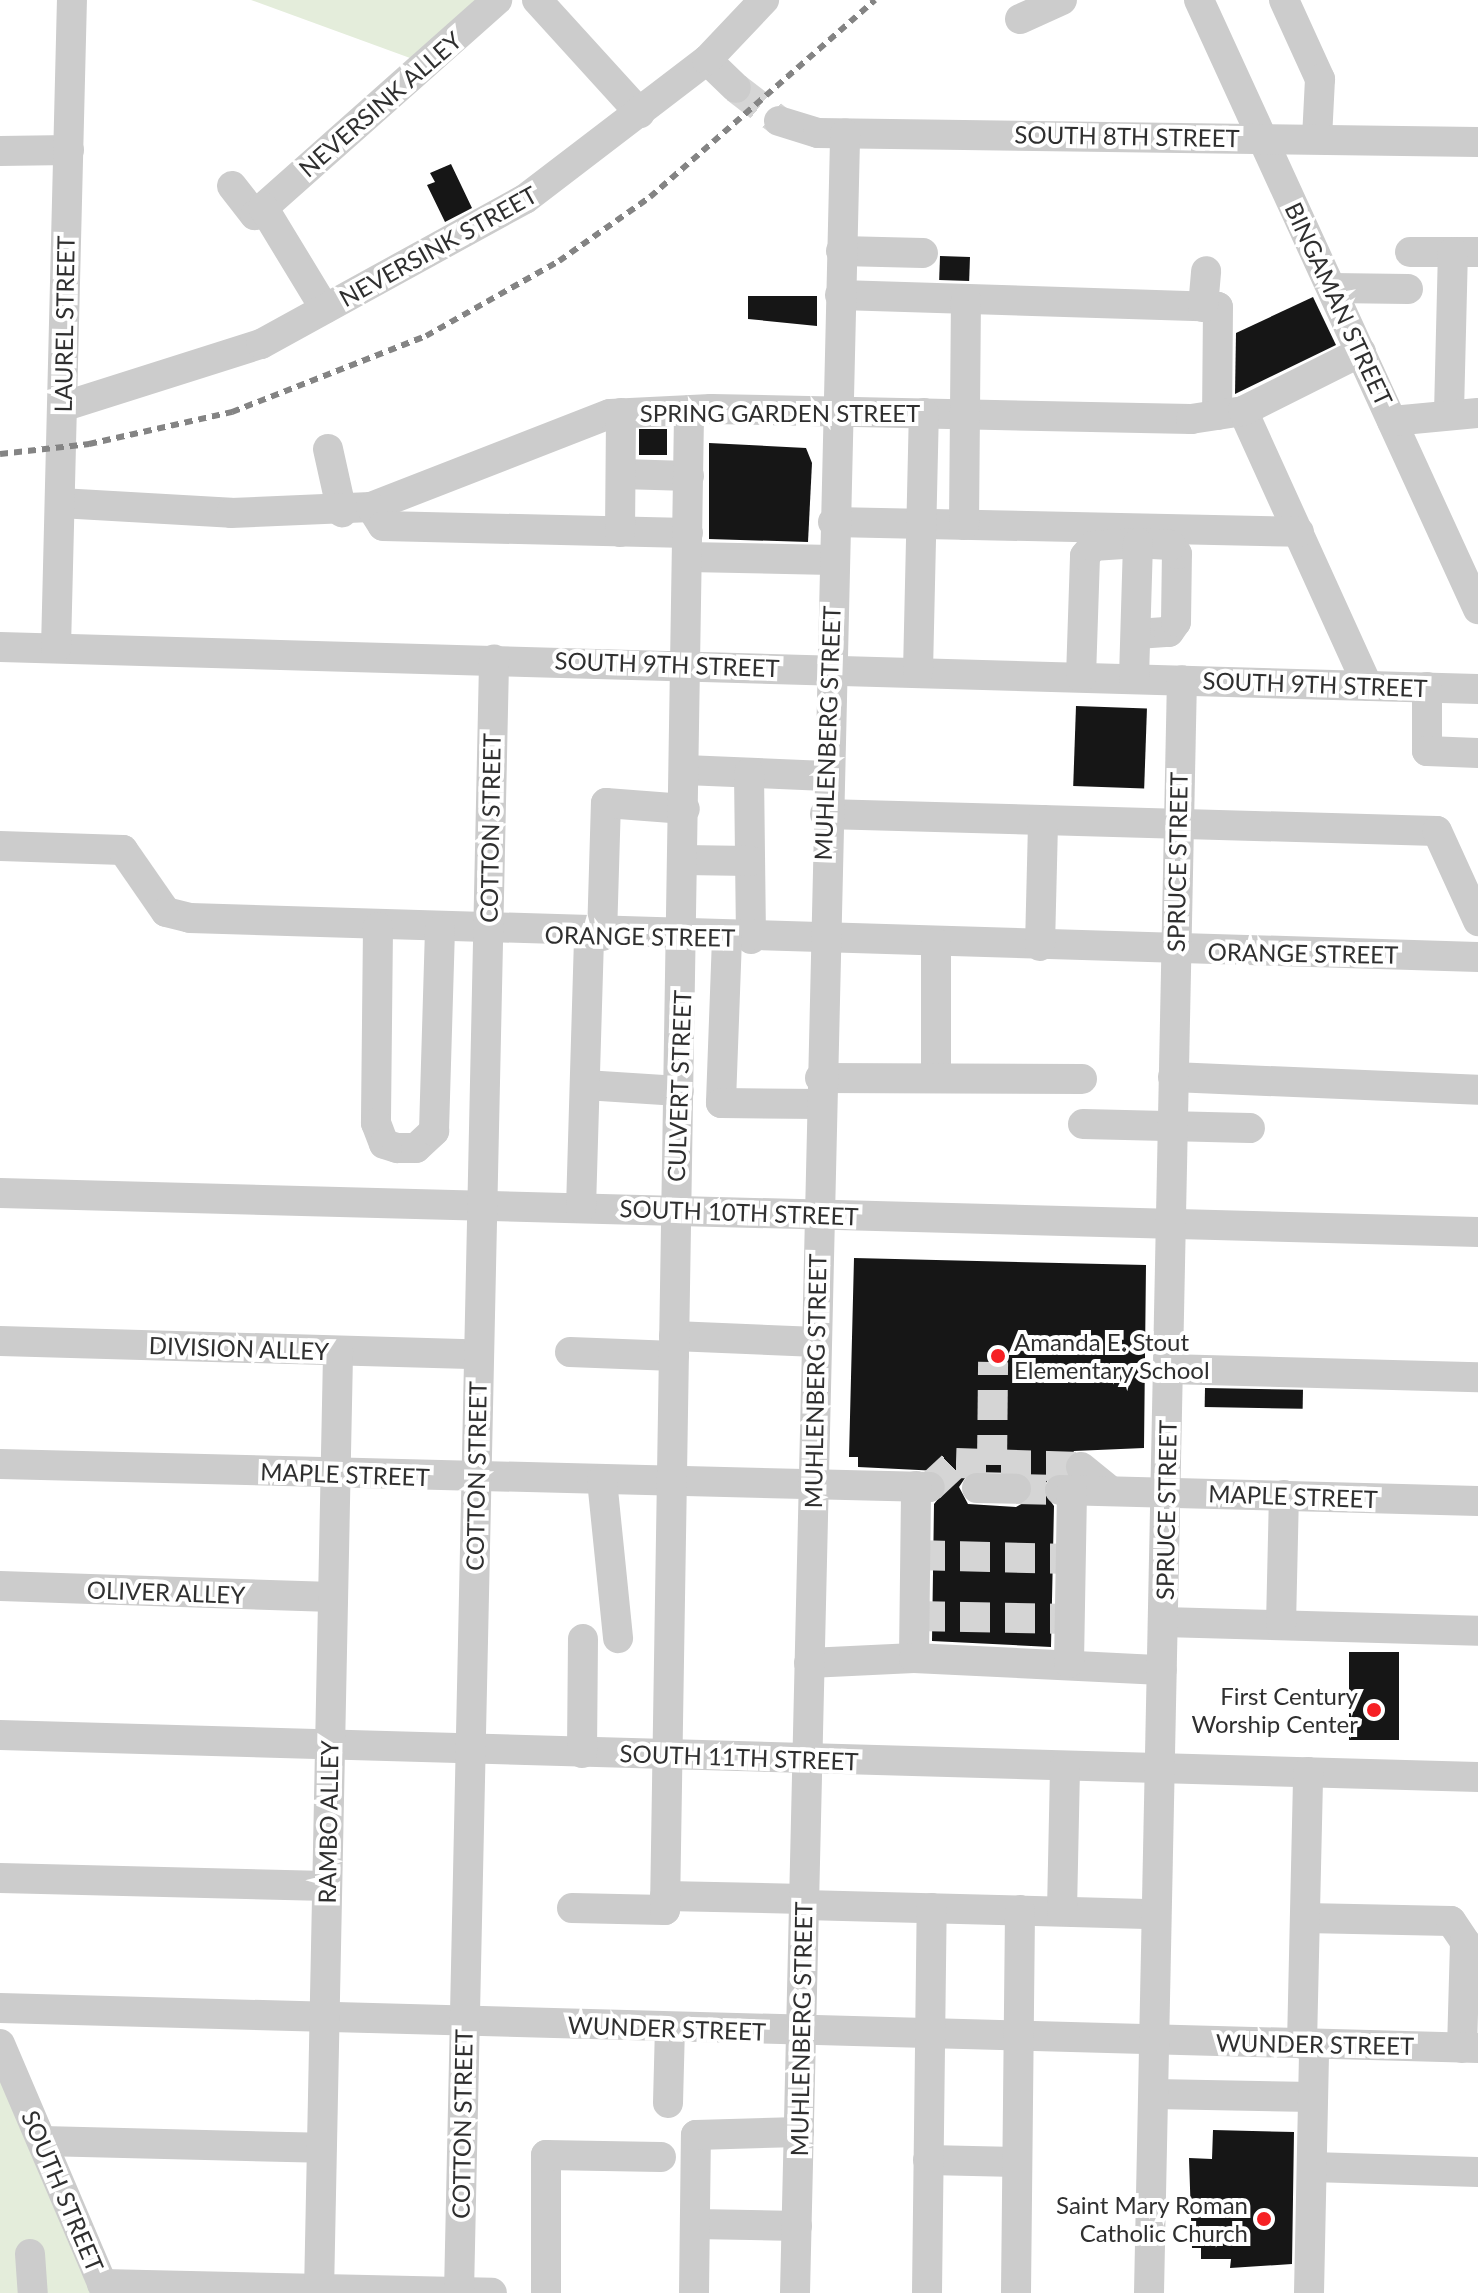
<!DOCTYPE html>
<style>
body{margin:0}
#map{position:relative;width:1478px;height:2293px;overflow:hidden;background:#fff;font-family:Lato,sans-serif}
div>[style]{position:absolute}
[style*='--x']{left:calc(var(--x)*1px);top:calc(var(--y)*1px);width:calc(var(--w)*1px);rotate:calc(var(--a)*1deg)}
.green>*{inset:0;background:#e4eddb}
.building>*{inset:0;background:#161616;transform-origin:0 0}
.minor-tunnel>*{height:30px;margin-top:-15px;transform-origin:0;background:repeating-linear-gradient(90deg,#d5d5d5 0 30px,transparent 0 45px)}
.minor>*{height:30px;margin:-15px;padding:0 15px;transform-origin:15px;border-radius:15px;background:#ccc}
.rail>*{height:6px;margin-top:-3px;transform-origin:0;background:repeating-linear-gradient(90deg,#848484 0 8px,transparent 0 14px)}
.dots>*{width:22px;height:22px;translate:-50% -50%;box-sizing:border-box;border:4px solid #fff;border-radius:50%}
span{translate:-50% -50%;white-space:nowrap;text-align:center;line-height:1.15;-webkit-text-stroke:8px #fff;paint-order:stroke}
.street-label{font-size:24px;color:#2f2f2f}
.poi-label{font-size:24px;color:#2f2f2f}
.left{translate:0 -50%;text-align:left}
.right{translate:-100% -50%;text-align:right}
</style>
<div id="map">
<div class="green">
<div style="clip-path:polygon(251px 0,491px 0,421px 62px)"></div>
<div style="clip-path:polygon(0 2044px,106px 2293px,0 2293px)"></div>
</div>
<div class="building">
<div style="clip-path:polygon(451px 164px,472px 208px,445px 222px,427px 185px,435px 182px,430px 173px)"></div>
<div style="left:940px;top:256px;width:30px;height:24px;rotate:2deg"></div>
<div style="clip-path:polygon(748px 296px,817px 296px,817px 326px,748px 319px)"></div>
<div style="clip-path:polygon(1313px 297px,1336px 345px,1235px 394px,1236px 333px)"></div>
<div style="left:667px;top:429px;width:26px;height:28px;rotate:90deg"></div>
<div style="clip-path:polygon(709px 443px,806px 448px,812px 463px,808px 542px,709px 539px)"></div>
<div style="left:1076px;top:706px;width:71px;height:80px;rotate:2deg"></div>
<div style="clip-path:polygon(evenodd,854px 1258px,1146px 1265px,1144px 1448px,1074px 1451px,1064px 1472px,1051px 1475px,1042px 1489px,1054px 1506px,1051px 1647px,932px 1641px,934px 1504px,948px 1487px,939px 1471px,858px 1467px,858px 1457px,849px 1457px,854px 1258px,969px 1472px,1025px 1473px,1032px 1498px,1016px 1507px,968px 1504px,959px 1487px,969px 1472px)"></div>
<div style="left:1205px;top:1388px;width:98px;height:19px;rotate:1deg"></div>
<div style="left:1349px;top:1652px;width:50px;height:88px"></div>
<div style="clip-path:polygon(1213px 2130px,1294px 2132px,1292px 2264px,1230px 2268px,1231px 2259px,1201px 2259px,1201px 2248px,1192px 2248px,1189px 2158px,1212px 2159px)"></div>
</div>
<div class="minor-tunnel">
<div style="--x:736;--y:88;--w:54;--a:37.5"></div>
<div style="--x:992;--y:1465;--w:103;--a:-89.4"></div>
<div style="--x:930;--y:1487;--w:35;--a:-43"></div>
<div style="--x:956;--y:1463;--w:125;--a:1.8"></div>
<div style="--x:1016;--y:1489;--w:44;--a:1.3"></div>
<div style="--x:915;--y:1555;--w:156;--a:1.5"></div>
<div style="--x:915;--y:1616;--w:155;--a:1.1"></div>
</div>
<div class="minor">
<div style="--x:537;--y:0;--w:153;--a:47.7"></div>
<div style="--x:1199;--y:0;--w:670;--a:65.39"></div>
<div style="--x:1284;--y:0;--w:87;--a:65.5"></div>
<div style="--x:1320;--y:79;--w:59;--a:92.9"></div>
<div style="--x:1020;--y:19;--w:46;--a:-24.3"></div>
<div style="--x:707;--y:60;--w:40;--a:44"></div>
<div style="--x:779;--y:121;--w:41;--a:17.1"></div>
<div style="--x:818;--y:133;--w:660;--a:0.78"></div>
<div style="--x:0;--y:151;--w:69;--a:-0.8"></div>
<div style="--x:232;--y:186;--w:37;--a:52"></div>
<div style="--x:255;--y:215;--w:324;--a:-41.6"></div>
<div style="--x:263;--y:207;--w:119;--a:58.7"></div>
<div style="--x:841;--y:251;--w:82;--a:1.4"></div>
<div style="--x:1410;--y:252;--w:68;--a:0"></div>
<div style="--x:1332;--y:288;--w:76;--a:0.8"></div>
<div style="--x:840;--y:295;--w:378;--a:1.8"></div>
<div style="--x:1218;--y:307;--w:108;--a:90.5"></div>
<div style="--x:1203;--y:307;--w:36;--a:-85"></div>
<div style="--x:62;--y:407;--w:209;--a:-17.6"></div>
<div style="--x:261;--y:344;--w:301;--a:-28.8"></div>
<div style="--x:525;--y:199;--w:229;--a:-37.4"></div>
<div style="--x:707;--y:60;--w:83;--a:-46.5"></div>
<div style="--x:1243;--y:411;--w:302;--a:65.6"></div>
<div style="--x:1449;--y:413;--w:161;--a:-88.6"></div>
<div style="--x:1392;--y:421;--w:86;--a:-5.3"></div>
<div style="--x:328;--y:449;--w:65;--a:77.5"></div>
<div style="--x:621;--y:474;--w:68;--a:1.7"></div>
<div style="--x:60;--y:503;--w:171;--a:3.3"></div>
<div style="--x:231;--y:513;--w:140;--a:-2.5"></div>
<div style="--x:371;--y:507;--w:256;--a:-21.3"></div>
<div style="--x:610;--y:414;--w:101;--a:-2.8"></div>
<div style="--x:711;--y:409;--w:480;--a:1.2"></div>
<div style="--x:1191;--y:419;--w:53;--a:-8.7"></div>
<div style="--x:1243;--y:411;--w:132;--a:-26.6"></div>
<div style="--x:371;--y:507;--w:22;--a:58"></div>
<div style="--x:383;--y:526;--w:305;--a:1.3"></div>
<div style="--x:833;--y:522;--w:466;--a:1.2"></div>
<div style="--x:964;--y:525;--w:225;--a:-89.5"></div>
<div style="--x:620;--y:532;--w:119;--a:-89.5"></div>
<div style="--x:688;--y:557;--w:144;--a:1.2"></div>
<div style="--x:1137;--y:634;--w:32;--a:-4"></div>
<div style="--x:1169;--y:632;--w:12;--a:-55"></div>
<div style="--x:1176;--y:622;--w:68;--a:-89.2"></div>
<div style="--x:1177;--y:554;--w:11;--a:-124"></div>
<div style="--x:1171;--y:545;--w:33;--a:-177"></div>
<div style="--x:0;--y:647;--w:1479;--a:1.63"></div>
<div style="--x:56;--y:648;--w:648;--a:-88.59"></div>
<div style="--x:918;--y:672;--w:259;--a:-88.7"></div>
<div style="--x:1081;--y:677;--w:121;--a:-88.1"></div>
<div style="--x:1085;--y:556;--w:13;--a:-51"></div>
<div style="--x:1093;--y:546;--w:45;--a:-3.8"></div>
<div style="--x:1138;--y:543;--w:135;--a:91.7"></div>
<div style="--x:1427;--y:687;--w:64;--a:90"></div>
<div style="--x:1427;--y:751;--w:51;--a:2.2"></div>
<div style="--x:685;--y:770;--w:141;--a:2.4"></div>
<div style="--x:749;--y:773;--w:166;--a:89.3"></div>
<div style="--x:825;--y:814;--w:612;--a:1.59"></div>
<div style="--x:1437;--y:831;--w:99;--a:65.5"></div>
<div style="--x:0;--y:846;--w:123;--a:1.9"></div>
<div style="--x:123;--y:850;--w:75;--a:55.3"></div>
<div style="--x:166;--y:912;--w:25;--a:14"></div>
<div style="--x:190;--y:918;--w:1289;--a:1.73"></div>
<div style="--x:684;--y:860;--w:66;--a:0.9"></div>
<div style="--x:378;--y:927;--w:196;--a:90.6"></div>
<div style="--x:376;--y:1123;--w:22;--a:69"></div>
<div style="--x:384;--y:1144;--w:14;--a:17"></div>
<div style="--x:397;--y:1148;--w:19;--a:0"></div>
<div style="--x:416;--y:1148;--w:25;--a:-43"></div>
<div style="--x:434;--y:1131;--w:201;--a:-88.3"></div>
<div style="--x:602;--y:936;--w:133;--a:-88.3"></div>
<div style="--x:606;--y:803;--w:79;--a:4.3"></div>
<div style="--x:727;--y:938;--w:165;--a:92.1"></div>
<div style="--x:721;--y:1103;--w:99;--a:0.6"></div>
<div style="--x:936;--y:943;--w:135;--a:90"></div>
<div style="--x:1040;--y:946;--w:126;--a:-88.6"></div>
<div style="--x:1173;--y:1077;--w:305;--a:2.4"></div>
<div style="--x:820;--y:1078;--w:262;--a:0.2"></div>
<div style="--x:585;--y:1085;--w:94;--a:3.7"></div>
<div style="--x:1083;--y:1124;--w:167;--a:1.4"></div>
<div style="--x:0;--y:1193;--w:1479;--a:1.51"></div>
<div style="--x:581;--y:1208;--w:273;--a:-88.3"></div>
<div style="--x:674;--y:1336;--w:143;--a:2.4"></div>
<div style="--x:0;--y:1341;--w:479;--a:1.6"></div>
<div style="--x:570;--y:1352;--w:104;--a:2.2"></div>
<div style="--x:1167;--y:1369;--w:311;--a:1.5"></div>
<div style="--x:0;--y:1464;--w:930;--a:1.42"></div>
<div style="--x:1081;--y:1467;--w:38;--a:39"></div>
<div style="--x:602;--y:1480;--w:159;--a:84.2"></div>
<div style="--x:977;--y:1488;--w:39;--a:1"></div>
<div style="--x:1060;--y:1490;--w:418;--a:1.5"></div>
<div style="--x:0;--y:1586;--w:333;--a:1.9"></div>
<div style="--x:1163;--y:1622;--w:315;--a:1.6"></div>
<div style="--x:1281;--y:1625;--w:130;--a:-88.7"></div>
<div style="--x:914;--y:1658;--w:172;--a:-89.3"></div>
<div style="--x:809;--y:1663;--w:105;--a:-2.7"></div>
<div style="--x:914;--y:1658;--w:248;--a:2.8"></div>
<div style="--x:1069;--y:1663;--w:173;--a:-89"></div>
<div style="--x:0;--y:1735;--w:1479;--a:1.63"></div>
<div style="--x:582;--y:1753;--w:114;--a:-89.5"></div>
<div style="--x:0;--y:1878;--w:327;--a:1.4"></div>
<div style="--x:665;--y:1896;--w:139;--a:1.2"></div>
<div style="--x:804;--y:1905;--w:352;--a:1.5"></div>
<div style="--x:572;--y:1908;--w:93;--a:1.2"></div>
<div style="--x:665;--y:1910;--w:1500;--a:-89.08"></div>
<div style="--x:1062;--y:1911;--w:145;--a:-88.8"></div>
<div style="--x:1305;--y:1918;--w:146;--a:1.2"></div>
<div style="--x:1451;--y:1921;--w:25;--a:56"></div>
<div style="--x:1465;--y:1942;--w:106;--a:91.6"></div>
<div style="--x:0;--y:2008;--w:1479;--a:1.55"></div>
<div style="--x:0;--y:2044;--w:271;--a:66.9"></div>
<div style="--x:1302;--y:2044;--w:272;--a:-88.7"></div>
<div style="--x:1154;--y:2094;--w:159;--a:1.1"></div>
<div style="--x:668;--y:2103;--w:75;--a:-88.5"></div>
<div style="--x:42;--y:2141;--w:279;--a:1.4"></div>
<div style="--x:928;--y:2160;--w:89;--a:1.3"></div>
<div style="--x:1312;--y:2167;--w:166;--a:1.7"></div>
<div style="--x:695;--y:2224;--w:102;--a:1.1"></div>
<div style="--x:30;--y:2254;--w:39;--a:86"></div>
<div style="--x:102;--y:2284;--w:390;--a:1.3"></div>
<div style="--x:319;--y:2293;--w:942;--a:-88.84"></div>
<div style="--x:459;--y:2293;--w:1634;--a:-88.77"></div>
<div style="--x:546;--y:2293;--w:138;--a:-90"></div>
<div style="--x:546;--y:2155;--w:115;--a:1"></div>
<div style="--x:694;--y:2293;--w:158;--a:-89.3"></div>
<div style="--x:696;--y:2135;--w:103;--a:-1.7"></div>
<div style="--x:795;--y:2293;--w:2160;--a:-88.67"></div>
<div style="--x:927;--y:2293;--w:385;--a:-89.3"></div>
<div style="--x:1016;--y:2293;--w:383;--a:-89.4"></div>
<div style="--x:1149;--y:2293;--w:1613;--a:-88.83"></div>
<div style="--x:1309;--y:2293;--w:249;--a:-88.8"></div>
</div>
<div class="rail">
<div style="--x:0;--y:454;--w:90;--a:-6.4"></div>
<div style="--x:89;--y:444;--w:147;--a:-12.6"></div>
<div style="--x:232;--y:412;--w:208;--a:-21.4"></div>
<div style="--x:426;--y:336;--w:153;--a:-29.4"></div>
<div style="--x:559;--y:261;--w:111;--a:-35.1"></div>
<div style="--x:650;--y:197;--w:299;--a:-41.2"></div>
</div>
<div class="dots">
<div style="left:998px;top:1356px;background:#f62024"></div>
<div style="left:1374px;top:1710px;background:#f62024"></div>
<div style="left:1264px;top:2219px;background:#f62024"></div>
</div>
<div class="street-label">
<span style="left:380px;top:104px;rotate:-41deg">NEVERSINK ALLEY</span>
<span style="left:1127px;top:136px;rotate:1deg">SOUTH 8TH STREET</span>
<span style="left:438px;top:246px;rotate:-29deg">NEVERSINK STREET</span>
<span style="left:1339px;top:304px;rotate:65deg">BINGAMAN STREET</span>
<span style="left:64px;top:324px;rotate:-89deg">LAUREL STREET</span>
<span style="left:780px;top:413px">SPRING GARDEN STREET</span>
<span style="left:667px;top:664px;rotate:2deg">SOUTH 9TH STREET</span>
<span style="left:1315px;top:684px;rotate:2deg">SOUTH 9TH STREET</span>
<span style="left:827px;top:733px;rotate:-88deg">MUHLENBERG STREET</span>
<span style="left:490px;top:828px;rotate:-89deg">COTTON STREET</span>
<span style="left:1177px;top:862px;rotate:-89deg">SPRUCE STREET</span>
<span style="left:640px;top:936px;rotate:1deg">ORANGE STREET</span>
<span style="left:1303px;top:953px;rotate:1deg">ORANGE STREET</span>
<span style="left:679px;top:1086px;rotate:-88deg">CULVERT STREET</span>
<span style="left:739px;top:1212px;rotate:2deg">SOUTH 10TH STREET</span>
<span style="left:239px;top:1348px;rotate:2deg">DIVISION ALLEY</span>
<span style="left:815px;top:1381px;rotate:-89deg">MUHLENBERG STREET</span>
<span style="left:345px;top:1474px;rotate:2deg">MAPLE STREET</span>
<span style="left:476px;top:1476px;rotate:-89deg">COTTON STREET</span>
<span style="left:1293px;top:1496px;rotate:2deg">MAPLE STREET</span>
<span style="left:1166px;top:1510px;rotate:-89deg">SPRUCE STREET</span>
<span style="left:166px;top:1592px;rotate:2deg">OLIVER ALLEY</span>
<span style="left:739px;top:1757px;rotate:2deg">SOUTH 11TH STREET</span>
<span style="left:328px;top:1822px;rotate:-89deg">RAMBO ALLEY</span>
<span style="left:667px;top:2028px;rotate:2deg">WUNDER STREET</span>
<span style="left:801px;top:2029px;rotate:-89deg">MUHLENBERG STREET</span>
<span style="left:1315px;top:2044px;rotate:1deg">WUNDER STREET</span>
<span style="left:462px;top:2124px;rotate:-89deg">COTTON STREET</span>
<span style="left:63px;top:2191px;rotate:67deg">SOUTH STREET</span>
</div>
<div class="poi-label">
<span class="left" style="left:1014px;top:1356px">Amanda E. Stout<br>Elementary School</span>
<span class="right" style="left:1358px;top:1710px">First Century<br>Worship Center</span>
<span class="right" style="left:1248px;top:2219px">Saint Mary Roman<br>Catholic Church</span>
</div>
</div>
